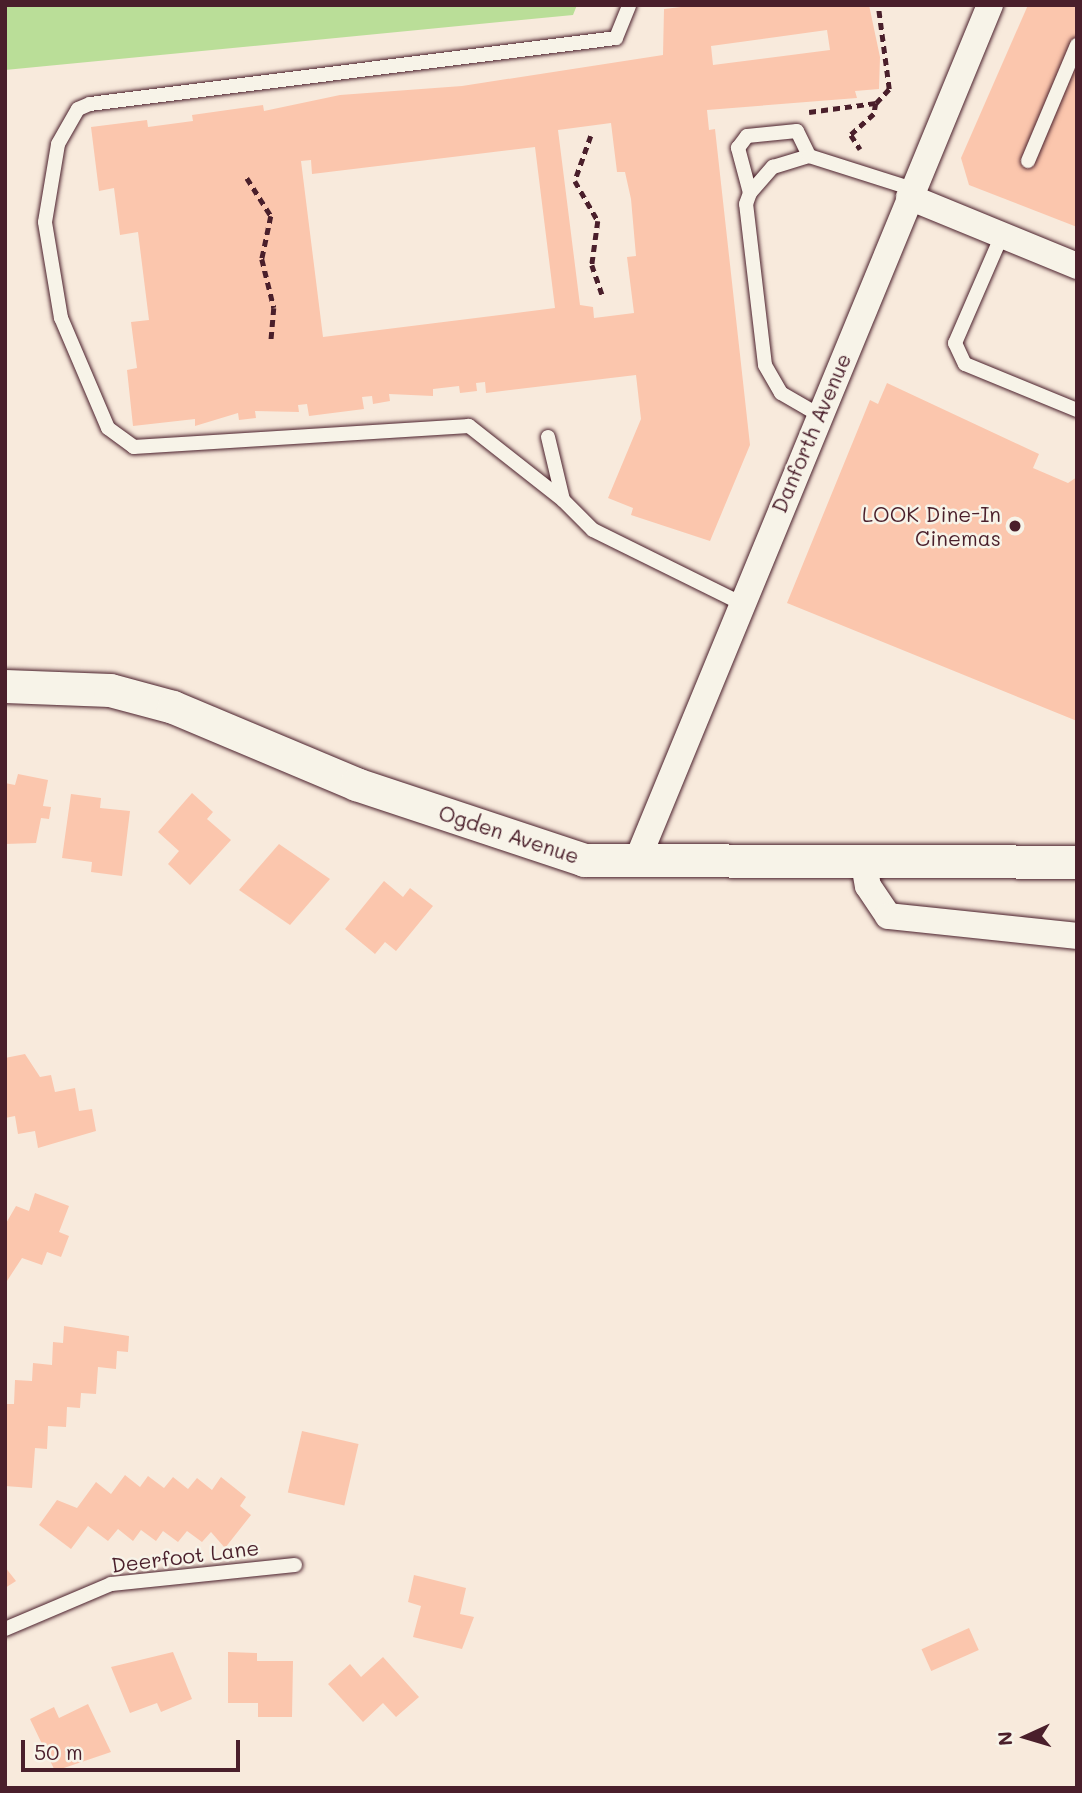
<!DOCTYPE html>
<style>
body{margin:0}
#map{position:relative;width:1082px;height:1793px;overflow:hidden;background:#f8eadc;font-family:Mali,sans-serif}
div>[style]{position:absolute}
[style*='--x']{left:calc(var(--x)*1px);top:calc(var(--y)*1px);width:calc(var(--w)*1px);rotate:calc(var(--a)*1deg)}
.green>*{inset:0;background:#bade98}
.building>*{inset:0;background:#fbc6ad;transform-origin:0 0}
.path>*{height:4.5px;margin-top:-2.25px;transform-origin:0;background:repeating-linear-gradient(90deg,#4a1f2b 0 7px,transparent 0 12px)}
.roads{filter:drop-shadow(0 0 2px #4a1f2b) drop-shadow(0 0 2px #4a1f2b)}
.service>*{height:14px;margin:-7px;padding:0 7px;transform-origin:7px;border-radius:7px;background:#f7f3e8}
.minor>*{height:26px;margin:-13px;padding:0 13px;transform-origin:13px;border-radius:13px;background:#f7f3e8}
.tertiary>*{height:33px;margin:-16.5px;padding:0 16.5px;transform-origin:16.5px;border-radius:16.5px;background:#f7f3e8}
.dots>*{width:19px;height:19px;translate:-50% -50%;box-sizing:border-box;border:4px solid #f7f3e8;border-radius:50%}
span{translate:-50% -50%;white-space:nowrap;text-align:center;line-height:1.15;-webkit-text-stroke:5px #f7f3e8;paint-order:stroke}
.street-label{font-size:21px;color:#4a1f2b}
.poi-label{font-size:21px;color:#4a1f2b}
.right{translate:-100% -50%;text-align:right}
.frame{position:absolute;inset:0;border:7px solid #4a1f2b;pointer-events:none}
.north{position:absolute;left:991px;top:1702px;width:70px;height:70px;-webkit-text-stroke:5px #f7f3e8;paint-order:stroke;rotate:266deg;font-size:19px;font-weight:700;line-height:28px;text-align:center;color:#4a1f2b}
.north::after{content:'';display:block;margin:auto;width:24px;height:32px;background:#4a1f2b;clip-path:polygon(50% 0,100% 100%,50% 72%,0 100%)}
.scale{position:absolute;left:21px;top:1740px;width:219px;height:32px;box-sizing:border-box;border:4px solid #4a1f2b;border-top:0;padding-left:9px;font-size:21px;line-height:24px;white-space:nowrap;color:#4a1f2b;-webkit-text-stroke:5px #f7f3e8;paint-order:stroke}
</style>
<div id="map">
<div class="green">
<div style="clip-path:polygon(5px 5px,577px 5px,573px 15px,5px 70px)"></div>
</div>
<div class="building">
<div style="clip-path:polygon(evenodd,698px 5px,869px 5px,880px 57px,879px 89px,855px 91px,857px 98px,707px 110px,709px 130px,715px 129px,750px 445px,710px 541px,631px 515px,633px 508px,608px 498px,641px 419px,636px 375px,486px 393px,485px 382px,476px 383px,477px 391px,460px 393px,459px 386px,433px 389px,433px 396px,389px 394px,390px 401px,373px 404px,372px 396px,362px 397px,364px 409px,309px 416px,307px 404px,298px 405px,299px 412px,255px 411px,256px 418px,239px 420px,238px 413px,195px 426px,195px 419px,133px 426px,127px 370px,137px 368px,131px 322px,149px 320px,138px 232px,120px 235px,114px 188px,99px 191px,91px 127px,147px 120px,148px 127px,193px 121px,192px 115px,263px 105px,264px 111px,340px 95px,462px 86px,663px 55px,664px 9px,698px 5px,827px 30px,830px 50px,713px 65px,711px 46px,827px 30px,698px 5px,611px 123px,617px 172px,625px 172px,631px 199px,636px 256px,627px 257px,634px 313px,594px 318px,593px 307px,580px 305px,558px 130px,611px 123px,698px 5px,535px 147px,555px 308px,323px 337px,301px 161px,311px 160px,312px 174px,535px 147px)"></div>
<div style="clip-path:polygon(1028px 5px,1077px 5px,1077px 227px,969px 185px,961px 158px)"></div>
<div style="clip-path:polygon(887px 383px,1039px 454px,1033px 468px,1068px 483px,1077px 477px,1077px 721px,787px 603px,870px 400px,878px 404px)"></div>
<div style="clip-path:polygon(18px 774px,48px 780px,43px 806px,51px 807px,49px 819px,41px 818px,36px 843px,5px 844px,5px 783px,15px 785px)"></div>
<div style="clip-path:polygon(192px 793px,213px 812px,207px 819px,231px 840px,190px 885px,168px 864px,179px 851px,158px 832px)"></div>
<div style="clip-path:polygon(71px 794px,101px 798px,100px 808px,130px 811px,122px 876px,91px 872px,92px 862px,62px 858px)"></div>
<div style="clip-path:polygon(279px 844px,330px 879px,290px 925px,239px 890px)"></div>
<div style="clip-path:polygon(384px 881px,403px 897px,410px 888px,433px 906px,396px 951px,385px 942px,375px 954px,345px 929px)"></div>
<div style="clip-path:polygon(25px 1054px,40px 1077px,51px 1075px,55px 1092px,75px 1088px,79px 1111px,92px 1109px,96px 1131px,38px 1148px,35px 1131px,18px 1134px,15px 1116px,5px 1118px,5px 1058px)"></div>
<div style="clip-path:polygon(35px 1193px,69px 1206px,59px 1232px,69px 1236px,61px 1257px,47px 1252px,42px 1265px,22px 1258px,5px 1284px,5px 1225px,16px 1206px,29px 1211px)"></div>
<div style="clip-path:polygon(64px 1326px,129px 1336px,128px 1352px,117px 1351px,116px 1369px,98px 1367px,96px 1394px,81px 1393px,80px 1408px,67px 1407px,66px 1427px,48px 1426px,47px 1449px,35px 1448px,32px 1488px,5px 1486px,7px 1404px,14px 1404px,15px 1380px,32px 1381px,33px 1363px,52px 1365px,53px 1342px,63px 1343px)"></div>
<div style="left:302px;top:1431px;width:58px;height:63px;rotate:13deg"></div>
<div style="clip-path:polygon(125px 1475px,140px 1487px,148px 1476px,164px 1488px,173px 1477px,188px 1489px,197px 1478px,212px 1490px,221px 1477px,246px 1497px,240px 1506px,251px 1515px,225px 1548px,211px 1532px,202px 1542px,187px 1531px,178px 1542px,163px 1531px,156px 1541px,141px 1530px,133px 1541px,118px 1529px,108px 1541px,88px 1526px,71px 1549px,39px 1525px,57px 1500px,77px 1508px,96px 1482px,111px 1494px)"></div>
<div style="clip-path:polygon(5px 1567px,16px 1581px,5px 1588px)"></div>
<div style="clip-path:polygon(414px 1575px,466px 1588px,460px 1614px,474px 1617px,462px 1649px,413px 1637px,421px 1606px,408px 1602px)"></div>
<div style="left:969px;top:1628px;width:24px;height:52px;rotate:66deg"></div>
<div style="clip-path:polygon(173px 1652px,192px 1699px,161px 1712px,157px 1703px,130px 1713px,111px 1667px)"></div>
<div style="clip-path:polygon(228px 1652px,257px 1653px,257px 1661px,293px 1661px,292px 1717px,258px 1717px,258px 1703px,228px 1703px)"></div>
<div style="clip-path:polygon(383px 1657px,419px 1697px,396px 1717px,383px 1703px,363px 1722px,328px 1684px,350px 1664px,361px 1677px)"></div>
<div style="clip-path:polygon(88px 1704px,111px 1752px,55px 1771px,30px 1719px,54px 1707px,59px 1718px)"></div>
</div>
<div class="path">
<div style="--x:876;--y:103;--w:19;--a:-47"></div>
<div style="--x:889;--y:89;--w:85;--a:-97.5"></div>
<div style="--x:809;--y:112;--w:68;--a:-7.7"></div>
<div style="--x:876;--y:103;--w:11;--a:100"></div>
<div style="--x:874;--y:114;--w:31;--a:138"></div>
<div style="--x:851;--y:135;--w:17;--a:57"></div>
<div style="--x:591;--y:136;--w:48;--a:109.6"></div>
<div style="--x:575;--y:181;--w:46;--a:60.1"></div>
<div style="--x:598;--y:221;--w:44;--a:97.8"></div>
<div style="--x:592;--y:265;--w:31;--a:71"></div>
<div style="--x:247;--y:178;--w:45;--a:57.7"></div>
<div style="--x:271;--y:216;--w:44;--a:101.8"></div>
<div style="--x:262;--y:259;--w:50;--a:76.2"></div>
<div style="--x:274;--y:308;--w:33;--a:95"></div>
</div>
<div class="roads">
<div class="service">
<div style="--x:1028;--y:161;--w:126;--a:-67.1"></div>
<div style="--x:750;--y:193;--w:47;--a:-104.9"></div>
<div style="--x:738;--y:148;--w:15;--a:-53"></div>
<div style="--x:747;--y:136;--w:50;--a:-5.7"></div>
<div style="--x:797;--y:131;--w:28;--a:64"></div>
<div style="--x:1002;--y:235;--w:118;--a:113.5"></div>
<div style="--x:955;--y:343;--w:23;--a:65"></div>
<div style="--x:965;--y:364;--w:121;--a:22.3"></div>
<div style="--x:819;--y:415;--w:44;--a:-149.9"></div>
<div style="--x:781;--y:393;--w:32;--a:-120"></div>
<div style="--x:765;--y:365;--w:162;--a:-96.7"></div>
<div style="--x:746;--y:204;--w:12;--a:-70"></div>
<div style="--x:750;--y:193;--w:35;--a:-49"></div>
<div style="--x:773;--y:167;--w:38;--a:-17"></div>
<div style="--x:809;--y:156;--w:109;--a:17.6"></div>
<div style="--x:548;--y:437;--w:65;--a:76.6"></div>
<div style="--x:563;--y:500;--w:42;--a:45"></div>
<div style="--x:593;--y:530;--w:165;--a:26.3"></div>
<div style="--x:563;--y:500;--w:120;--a:-141.8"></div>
<div style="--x:469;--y:426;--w:336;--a:176.4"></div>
<div style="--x:134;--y:447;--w:32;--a:-144"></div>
<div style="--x:108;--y:428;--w:120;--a:-113.1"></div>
<div style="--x:61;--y:318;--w:97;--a:-99.5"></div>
<div style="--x:45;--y:222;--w:79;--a:-80.5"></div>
<div style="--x:58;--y:144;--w:40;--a:-60.3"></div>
<div style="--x:78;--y:109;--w:13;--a:-23"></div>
<div style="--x:90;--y:104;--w:530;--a:-7.15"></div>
<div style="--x:616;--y:38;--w:35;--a:-68"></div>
<div style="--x:5;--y:1629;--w:115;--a:-23"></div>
<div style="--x:111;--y:1584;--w:185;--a:-5.9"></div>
</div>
<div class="minor">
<div style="--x:909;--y:197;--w:182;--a:22.3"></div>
<div style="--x:636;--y:863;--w:928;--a:-67.58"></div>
<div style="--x:864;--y:864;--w:22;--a:80"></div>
<div style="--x:868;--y:886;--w:36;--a:56"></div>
<div style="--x:888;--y:916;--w:190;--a:6"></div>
</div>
<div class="tertiary">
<div style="--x:5;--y:686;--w:105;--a:2.2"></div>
<div style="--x:110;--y:690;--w:65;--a:15.1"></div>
<div style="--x:173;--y:707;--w:199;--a:22.8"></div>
<div style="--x:356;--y:784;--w:240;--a:18.4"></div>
<div style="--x:584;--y:860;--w:493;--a:0.2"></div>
</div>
</div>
<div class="dots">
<div style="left:1015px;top:526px;background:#4a1f2b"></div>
</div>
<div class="street-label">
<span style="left:811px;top:433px;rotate:-67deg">Danforth Avenue</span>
<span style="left:509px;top:834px;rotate:18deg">Ogden Avenue</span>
<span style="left:185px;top:1556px;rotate:-7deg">Deerfoot Lane</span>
</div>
<div class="poi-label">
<span class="right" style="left:1001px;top:526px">LOOK Dine-In<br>Cinemas</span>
</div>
<div class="frame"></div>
<div class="north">N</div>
<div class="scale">50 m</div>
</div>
